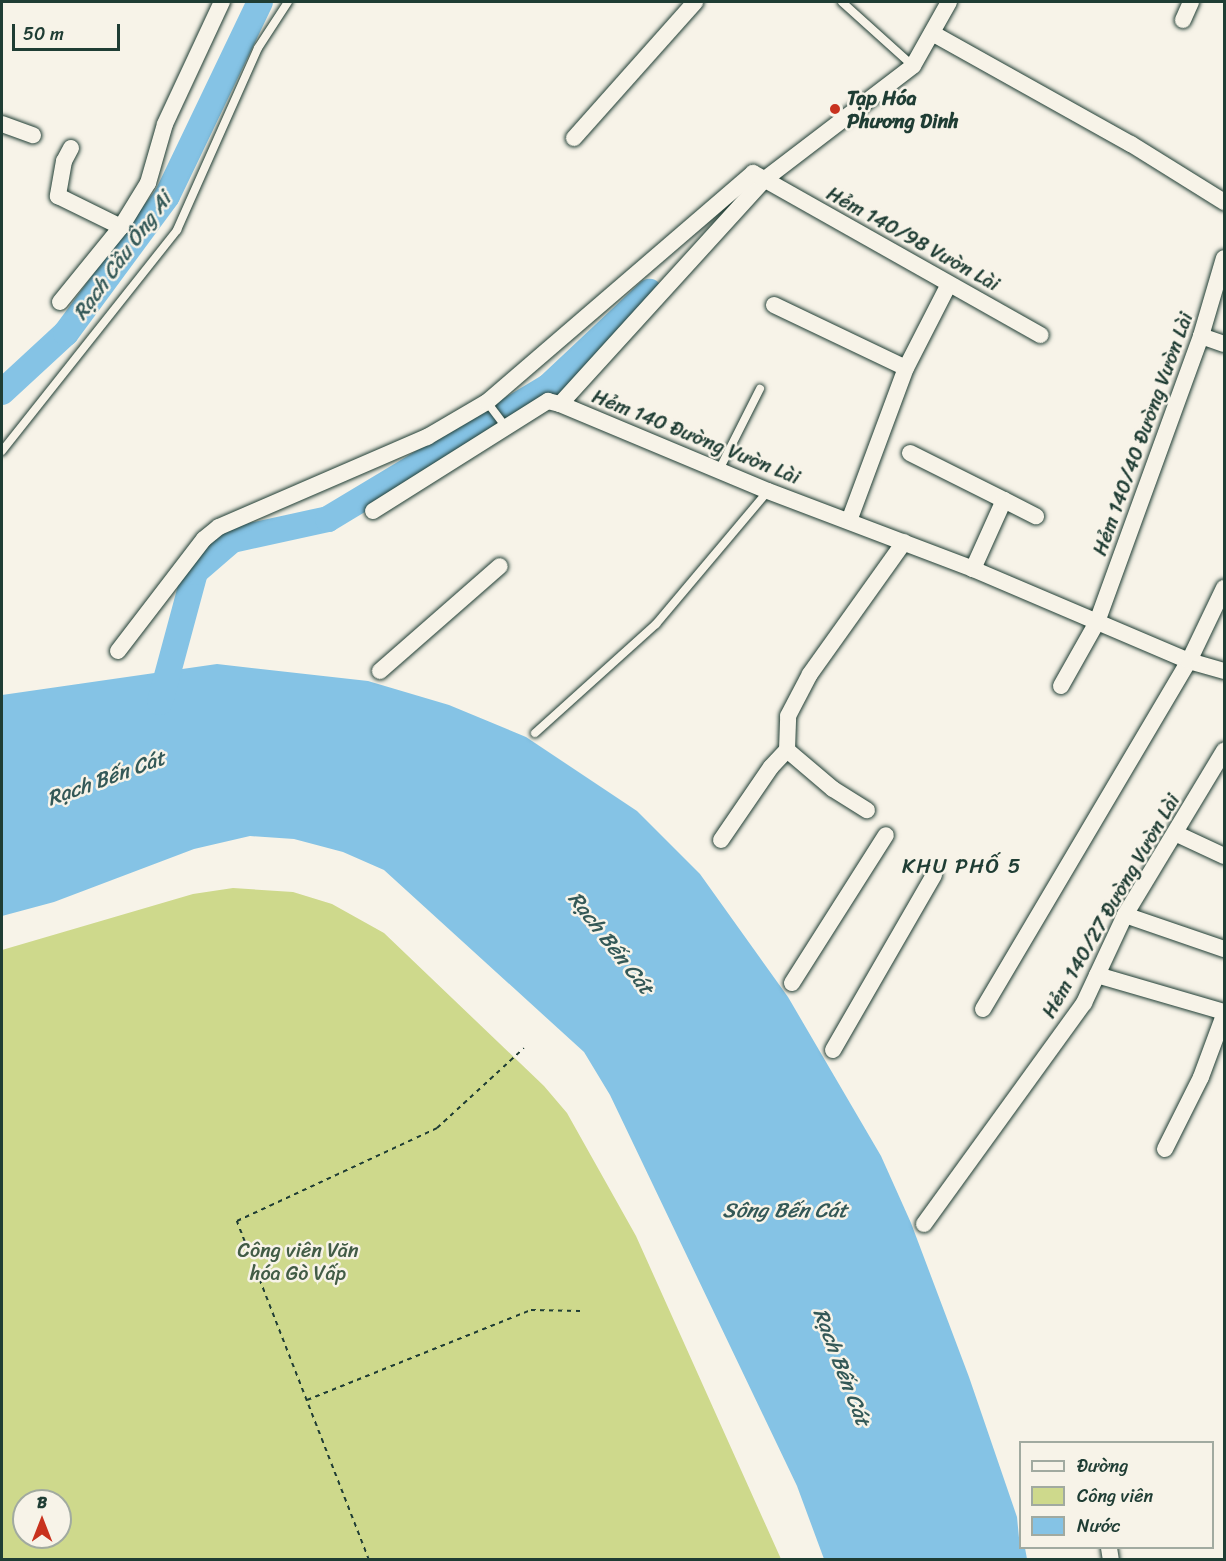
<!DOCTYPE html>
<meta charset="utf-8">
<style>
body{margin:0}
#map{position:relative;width:1226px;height:1561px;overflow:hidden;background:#f7f3e8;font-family:Sriracha,sans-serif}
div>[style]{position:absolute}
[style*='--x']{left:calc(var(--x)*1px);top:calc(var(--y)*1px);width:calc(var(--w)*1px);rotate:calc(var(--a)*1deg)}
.green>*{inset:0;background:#ced98c}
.water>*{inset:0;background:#85c3e5}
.river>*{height:26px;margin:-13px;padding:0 13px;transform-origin:13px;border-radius:13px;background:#85c3e5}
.path>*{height:2px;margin-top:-1px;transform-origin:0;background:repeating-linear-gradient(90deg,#1f3d34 0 4.5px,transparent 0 9px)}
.roads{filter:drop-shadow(0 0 2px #1f3d34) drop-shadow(0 0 2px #1f3d34)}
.service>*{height:8px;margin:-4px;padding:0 4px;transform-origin:4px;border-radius:4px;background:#f7f3e8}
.minor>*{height:16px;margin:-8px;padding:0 8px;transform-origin:8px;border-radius:8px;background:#f7f3e8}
.dots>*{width:16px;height:16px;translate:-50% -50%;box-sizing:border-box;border:3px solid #f7f3e8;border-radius:50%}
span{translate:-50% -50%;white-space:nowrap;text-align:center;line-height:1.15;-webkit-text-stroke:5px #f7f3e8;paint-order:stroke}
.poi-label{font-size:20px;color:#1f3d34;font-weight:700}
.left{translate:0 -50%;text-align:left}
.street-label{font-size:20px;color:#1f3d34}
.park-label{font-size:20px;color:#425c46}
.water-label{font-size:21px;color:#335857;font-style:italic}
.neighbourhood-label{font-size:21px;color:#1f3d34;letter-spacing:1.5px}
.frame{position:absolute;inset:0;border:3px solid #1f3d34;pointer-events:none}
.legend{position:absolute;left:1019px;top:1441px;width:195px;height:108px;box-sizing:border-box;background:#f7f3e8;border:2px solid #a1aaa0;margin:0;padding:8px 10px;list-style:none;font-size:18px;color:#1f3d34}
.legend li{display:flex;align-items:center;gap:12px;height:30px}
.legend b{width:30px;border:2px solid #a1aaa0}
.north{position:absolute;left:12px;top:1489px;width:60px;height:60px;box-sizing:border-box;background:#f7f3e8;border:2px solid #a1aaa0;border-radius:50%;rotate:0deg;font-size:16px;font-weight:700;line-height:24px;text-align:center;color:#1f3d34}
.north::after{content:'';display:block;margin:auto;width:21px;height:27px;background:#c8321e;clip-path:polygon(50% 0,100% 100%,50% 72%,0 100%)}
.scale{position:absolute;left:12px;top:24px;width:108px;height:27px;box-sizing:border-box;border:3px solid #1f3d34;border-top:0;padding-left:8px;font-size:18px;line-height:21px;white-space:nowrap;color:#1f3d34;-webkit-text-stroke:4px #f7f3e8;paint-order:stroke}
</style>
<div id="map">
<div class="green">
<div style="clip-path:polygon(evenodd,233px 888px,293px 892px,332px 904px,384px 933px,544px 1086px,567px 1113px,636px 1236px,781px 1559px,2px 1559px,2px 950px,193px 894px,233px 888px,24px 1501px,60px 1501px,60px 1537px,24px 1537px,24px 1501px)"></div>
</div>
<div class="water">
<div style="clip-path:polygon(217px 664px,368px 681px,449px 705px,526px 737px,637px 811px,700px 874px,788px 997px,881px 1156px,911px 1223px,969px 1377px,1017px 1517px,1020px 1548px,1025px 1548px,1027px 1559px,824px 1559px,797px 1486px,610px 1095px,584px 1052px,384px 870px,343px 852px,294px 839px,250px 836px,194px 849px,54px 902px,2px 916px,2px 695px)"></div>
</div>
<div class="river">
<div style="--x:2;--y:392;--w:87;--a:-42.7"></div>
<div style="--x:66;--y:333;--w:170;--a:-53.6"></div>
<div style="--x:167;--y:196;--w:215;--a:-64.4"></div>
<div style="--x:160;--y:702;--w:135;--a:-74.9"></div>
<div style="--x:195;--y:572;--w:49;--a:-40.9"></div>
<div style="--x:232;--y:540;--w:98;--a:-12.3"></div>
<div style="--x:328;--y:519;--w:257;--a:-31"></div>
<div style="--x:548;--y:387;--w:139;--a:-43.2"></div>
</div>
<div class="path">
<div style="--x:307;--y:1400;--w:241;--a:-21.9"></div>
<div style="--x:531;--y:1310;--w:49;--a:1.2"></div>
<div style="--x:369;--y:1560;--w:364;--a:-111.3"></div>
<div style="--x:237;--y:1221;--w:221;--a:-24.9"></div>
<div style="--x:437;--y:1128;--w:118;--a:-42.6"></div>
</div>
<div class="roads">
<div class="service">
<div style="--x:842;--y:2;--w:96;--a:42"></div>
<div style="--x:487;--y:402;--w:34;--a:53"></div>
<div style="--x:2;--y:451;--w:282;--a:-51.6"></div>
<div style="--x:177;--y:230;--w:199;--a:-66"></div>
<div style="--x:258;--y:48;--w:55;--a:-56.9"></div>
<div style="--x:719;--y:470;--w:91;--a:-63.2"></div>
<div style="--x:535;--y:733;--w:163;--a:-42"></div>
<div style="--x:656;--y:624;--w:174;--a:-49.9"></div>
</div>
<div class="minor">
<div style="--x:949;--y:2;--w:73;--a:119.4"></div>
<div style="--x:913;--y:66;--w:188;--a:142.6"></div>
<div style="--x:764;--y:180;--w:303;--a:132.3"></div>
<div style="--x:560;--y:404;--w:225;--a:22.7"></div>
<div style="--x:768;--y:491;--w:219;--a:20.8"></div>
<div style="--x:973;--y:569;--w:235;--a:23.1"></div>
<div style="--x:1189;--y:661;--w:36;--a:16"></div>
<div style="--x:1183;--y:20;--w:20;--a:-66"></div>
<div style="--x:932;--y:33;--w:228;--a:29.2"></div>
<div style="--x:1131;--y:144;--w:110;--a:31.9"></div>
<div style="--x:2;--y:124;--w:33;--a:20"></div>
<div style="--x:574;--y:138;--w:182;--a:-48.3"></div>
<div style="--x:71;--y:148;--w:15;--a:118"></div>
<div style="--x:64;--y:161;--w:36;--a:100"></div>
<div style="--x:58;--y:196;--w:70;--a:26.2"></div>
<div style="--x:60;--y:302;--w:97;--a:-50.9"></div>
<div style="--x:121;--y:227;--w:52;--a:-58.5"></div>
<div style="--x:148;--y:183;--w:61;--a:-73.9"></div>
<div style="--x:165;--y:124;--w:135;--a:-65"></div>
<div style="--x:774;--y:305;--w:146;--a:25.5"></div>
<div style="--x:1201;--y:336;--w:24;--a:19"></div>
<div style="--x:910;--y:453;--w:105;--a:26.6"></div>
<div style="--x:1004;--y:500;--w:76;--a:114.2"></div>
<div style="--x:1004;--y:500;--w:36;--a:27"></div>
<div style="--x:373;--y:511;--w:207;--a:-32.2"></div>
<div style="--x:548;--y:401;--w:12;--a:14"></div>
<div style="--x:849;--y:521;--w:163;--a:-69.6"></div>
<div style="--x:906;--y:368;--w:94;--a:-62.9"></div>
<div style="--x:118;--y:651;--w:141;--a:-52.5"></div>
<div style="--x:204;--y:539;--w:19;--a:-39"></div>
<div style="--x:219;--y:527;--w:227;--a:-23.4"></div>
<div style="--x:427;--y:437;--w:69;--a:-30.3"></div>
<div style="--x:487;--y:402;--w:351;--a:-40.7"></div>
<div style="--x:753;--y:173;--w:330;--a:29.4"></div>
<div style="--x:380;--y:671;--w:159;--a:-41.2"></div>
<div style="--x:1061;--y:686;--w:73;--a:-60.6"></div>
<div style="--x:1097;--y:622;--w:304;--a:-70"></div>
<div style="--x:1201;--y:336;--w:81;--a:-73.6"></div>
<div style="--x:787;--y:750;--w:60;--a:40.3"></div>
<div style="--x:833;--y:789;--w:40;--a:32"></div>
<div style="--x:1177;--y:834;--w:52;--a:25.1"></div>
<div style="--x:721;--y:840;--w:88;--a:-55.6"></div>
<div style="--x:771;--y:767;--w:23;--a:-47"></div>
<div style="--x:787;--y:750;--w:34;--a:-88"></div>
<div style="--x:788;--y:716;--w:47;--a:-62.4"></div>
<div style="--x:810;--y:674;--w:162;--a:-54.5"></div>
<div style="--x:1125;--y:915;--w:105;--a:19"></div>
<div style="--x:1097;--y:975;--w:132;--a:16.2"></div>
<div style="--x:792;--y:983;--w:175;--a:-57.6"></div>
<div style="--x:983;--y:1009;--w:404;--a:-59.4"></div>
<div style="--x:1189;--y:661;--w:81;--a:-64.4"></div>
<div style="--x:833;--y:1050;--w:202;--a:-60"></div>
<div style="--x:1165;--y:1149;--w:80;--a:-63.4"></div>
<div style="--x:1201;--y:1077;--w:66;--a:-69.6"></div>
<div style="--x:924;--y:1224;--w:273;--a:-54.1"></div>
<div style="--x:1084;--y:1003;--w:97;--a:-65"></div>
<div style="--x:1125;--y:915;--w:192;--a:-58.9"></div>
<div style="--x:1109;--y:1548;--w:12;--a:81"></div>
</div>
</div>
<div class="dots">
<div style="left:835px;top:109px;background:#c8321e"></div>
</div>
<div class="poi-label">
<span class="left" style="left:847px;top:110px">Tạp Hóa<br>Phương Dinh</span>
</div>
<div class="street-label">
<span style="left:913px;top:239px;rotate:29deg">Hẻm 140/98 Vườn Lài</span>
<span style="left:1143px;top:434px;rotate:-70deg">Hẻm 140/40 Đường Vườn Lài</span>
<span style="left:696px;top:437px;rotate:22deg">Hẻm 140 Đường Vườn Lài</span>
<span style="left:1111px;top:906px;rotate:-60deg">Hẻm 140/27 Đường Vườn Lài</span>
</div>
<div class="park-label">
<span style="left:298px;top:1262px">Công viên Văn<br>hóa Gò Vấp</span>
</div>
<div class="water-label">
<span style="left:122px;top:256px;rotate:-54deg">Rạch Cầu Ông Ai</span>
<span style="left:106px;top:778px;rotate:-20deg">Rạch Bến Cát</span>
<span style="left:611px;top:943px;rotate:52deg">Rạch Bến Cát</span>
<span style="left:785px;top:1210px">Sông Bến Cát</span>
<span style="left:842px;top:1367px;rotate:69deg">Rạch Bến Cát</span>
</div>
<div class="neighbourhood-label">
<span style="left:962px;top:866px">KHU PHỐ 5</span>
</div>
<div class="frame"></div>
<ul class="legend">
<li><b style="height:8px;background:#f7f3e8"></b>Đường</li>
<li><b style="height:16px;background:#ced98c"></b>Công viên</li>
<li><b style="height:16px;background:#85c3e5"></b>Nước</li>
</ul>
<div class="north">B</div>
<div class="scale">50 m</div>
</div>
